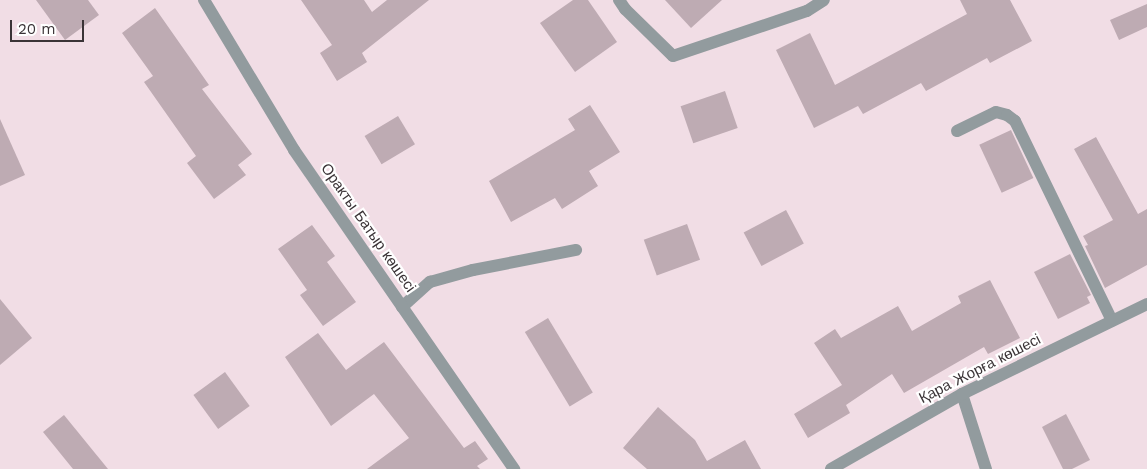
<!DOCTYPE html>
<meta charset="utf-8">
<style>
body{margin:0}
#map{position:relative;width:1147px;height:469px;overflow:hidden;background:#f1dde5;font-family:"Work Sans",sans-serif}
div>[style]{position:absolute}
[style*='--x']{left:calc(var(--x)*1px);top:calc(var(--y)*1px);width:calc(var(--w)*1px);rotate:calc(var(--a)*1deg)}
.building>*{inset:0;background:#beabb3;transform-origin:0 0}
.lane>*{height:12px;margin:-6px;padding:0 6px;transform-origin:6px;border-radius:6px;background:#929b9e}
.street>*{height:12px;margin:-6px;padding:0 6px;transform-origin:6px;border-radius:6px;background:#929b9e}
span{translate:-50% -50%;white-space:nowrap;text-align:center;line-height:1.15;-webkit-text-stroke:4.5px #fff;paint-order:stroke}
.street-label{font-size:15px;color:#3a3336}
.scale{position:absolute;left:10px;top:20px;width:74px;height:22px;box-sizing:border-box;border:2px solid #3a3336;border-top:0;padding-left:6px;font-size:15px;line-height:18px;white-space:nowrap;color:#3a3336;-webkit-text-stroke:4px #fff;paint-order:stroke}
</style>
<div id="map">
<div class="building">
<div style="clip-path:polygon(36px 0,88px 0,99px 15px,65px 40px)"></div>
<div style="clip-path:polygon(301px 0,364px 0,372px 12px,387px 0,429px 0,362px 53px,367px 62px,337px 81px,320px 53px,332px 45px)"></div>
<div style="clip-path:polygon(573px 0,588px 0,617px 42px,575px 72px,540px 23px)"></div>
<div style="clip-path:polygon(665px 0,722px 0,691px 28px)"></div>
<div style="clip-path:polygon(960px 0,1010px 0,1032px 41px,990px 63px,987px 58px,926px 91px,921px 83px,863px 114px,858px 106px,814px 128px,776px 50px,810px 33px,835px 85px,967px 14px)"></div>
<div style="clip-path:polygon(1147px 4px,1147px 27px,1119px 40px,1110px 20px)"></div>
<div style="clip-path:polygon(155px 8px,209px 85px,202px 89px,252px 154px,238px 165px,246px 175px,214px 199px,187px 163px,196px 156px,144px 82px,153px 76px,122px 33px)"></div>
<div style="left:725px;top:91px;width:39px;height:47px;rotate:71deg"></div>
<div style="clip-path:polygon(590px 105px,620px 152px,589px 171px,598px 186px,562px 209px,555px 198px,511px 222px,489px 181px,575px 130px,568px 119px)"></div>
<div style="left:398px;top:116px;width:33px;height:39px;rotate:59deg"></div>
<div style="clip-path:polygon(0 119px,25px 175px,0 186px)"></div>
<div style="left:1011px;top:130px;width:53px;height:35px;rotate:65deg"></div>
<div style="clip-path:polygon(1096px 137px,1138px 214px,1147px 209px,1147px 265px,1105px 288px,1085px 246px,1088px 245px,1083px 236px,1113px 220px,1074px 149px)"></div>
<div style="left:786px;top:210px;width:38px;height:48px;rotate:62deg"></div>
<div style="left:687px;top:224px;width:38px;height:46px;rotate:70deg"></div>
<div style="clip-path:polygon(312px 225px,335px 256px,327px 262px,356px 302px,323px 326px,300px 295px,307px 290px,278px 249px)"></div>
<div style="clip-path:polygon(1070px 254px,1091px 295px,1087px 297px,1090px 303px,1058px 319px,1034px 272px)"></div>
<div style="clip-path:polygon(990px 280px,1020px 338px,988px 354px,984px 347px,904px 393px,892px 374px,846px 405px,850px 413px,808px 438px,794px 414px,842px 385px,814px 343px,835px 329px,841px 338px,898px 306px,912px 331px,961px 303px,958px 296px)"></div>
<div style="clip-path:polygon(0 299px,32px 338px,0 365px)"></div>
<div style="left:548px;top:318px;width:87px;height:27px;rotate:59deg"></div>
<div style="clip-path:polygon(318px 333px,346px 370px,384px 342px,464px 448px,475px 441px,488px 459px,477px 466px,480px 469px,367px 469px,409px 438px,374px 394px,331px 426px,285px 357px)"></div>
<div style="left:225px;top:372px;width:42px;height:39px;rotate:54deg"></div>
<div style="clip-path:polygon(658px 407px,695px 440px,707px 461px,745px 440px,761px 469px,647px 469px,623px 448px)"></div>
<div style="clip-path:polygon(1066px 414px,1090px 460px,1072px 469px,1063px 469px,1042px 427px)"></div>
<div style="clip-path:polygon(64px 415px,108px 469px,73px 469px,43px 432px)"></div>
</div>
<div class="lane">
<div style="--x:957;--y:131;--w:43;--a:-26"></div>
<div style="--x:996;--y:112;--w:11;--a:15"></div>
<div style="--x:1007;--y:115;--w:10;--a:37"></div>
<div style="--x:1015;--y:121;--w:222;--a:64.1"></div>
<div style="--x:402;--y:307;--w:38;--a:-42"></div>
<div style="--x:430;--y:282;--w:45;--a:-15.6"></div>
<div style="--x:473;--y:270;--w:105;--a:-11"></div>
</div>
<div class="street">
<div style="--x:204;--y:0;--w:175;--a:59"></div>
<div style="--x:294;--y:150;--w:388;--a:55.4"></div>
<div style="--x:619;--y:0;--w:11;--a:56"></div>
<div style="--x:625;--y:9;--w:67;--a:44.4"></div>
<div style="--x:673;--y:56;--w:141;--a:-18.6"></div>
<div style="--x:807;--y:11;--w:20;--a:-33"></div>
<div style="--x:962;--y:394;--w:79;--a:72.3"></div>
<div style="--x:831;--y:469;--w:151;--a:-29.8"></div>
<div style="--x:962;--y:394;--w:206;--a:-25.9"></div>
</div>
<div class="street-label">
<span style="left:368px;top:228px;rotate:55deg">Оракты Батыр көшесі</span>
<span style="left:980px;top:369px;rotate:-27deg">Қара Жорға көшесі</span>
</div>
<div class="scale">20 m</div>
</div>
